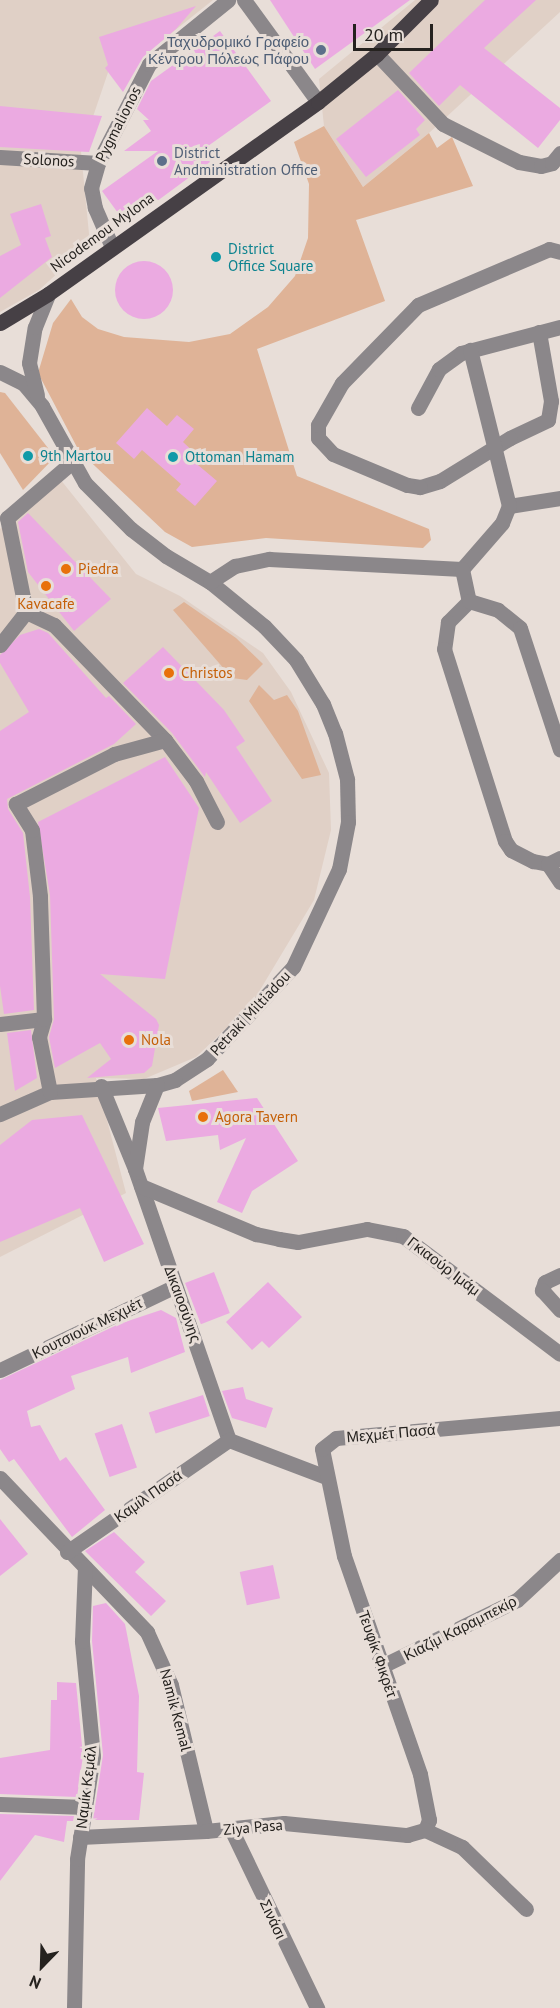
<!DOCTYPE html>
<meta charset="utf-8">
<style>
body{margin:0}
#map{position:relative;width:560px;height:2008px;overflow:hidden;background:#e8ded8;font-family:"PT Sans",sans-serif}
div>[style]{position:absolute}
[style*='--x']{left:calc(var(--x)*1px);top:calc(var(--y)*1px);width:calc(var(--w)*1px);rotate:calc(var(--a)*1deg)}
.built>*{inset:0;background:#e0d0c6}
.green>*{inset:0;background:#dfb397}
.building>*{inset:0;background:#ebaae1;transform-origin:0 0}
.round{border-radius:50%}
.minor>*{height:15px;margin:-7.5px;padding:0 7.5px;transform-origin:7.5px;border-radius:7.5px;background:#8b878a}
.major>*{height:15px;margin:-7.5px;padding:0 7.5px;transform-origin:7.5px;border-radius:7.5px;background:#464045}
.dots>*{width:16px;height:16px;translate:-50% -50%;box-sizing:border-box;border:3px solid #e8ded8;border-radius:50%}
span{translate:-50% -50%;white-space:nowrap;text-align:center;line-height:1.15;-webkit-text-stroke:6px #e8ded8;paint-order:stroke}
.service-label{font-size:15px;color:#4e5e75}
.right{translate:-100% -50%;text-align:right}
.left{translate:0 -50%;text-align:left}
.street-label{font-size:15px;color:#25221f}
.culture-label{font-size:15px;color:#0d838f}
.food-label{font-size:15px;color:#c56008}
.north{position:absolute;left:12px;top:1936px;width:60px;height:60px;-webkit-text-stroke:4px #e8ded8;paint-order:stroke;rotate:203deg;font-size:16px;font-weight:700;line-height:24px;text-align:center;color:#25221f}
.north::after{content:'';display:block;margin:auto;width:21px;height:27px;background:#25221f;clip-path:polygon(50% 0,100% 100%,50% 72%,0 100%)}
.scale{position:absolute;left:353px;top:24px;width:80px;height:27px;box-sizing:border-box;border:3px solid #25221f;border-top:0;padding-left:8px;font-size:18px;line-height:21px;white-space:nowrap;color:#25221f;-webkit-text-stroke:4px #e8ded8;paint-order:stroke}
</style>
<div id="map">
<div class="built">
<div style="clip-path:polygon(0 0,213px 0,154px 47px,117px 46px,81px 152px,90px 244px,39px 290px,0 312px)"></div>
<div style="clip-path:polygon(415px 0,560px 0,560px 12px,429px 133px,363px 187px,324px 126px,319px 79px)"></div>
<div style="clip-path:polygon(60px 479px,136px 574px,180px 596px,263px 653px,291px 692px,329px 773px,331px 830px,314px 900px,251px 1005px,196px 1057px,144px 1079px,96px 1078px,126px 1193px,0 1257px,0 529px)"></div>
</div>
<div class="green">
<div style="clip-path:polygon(324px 126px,363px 187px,429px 133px,437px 148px,452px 137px,473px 186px,356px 220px,385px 301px,257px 349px,297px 476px,429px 529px,431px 540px,423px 548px,266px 538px,192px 547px,165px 532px,79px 451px,38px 373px,53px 323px,71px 299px,82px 317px,98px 329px,124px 337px,189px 342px,230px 334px,268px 307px,295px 276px,308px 238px,309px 184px,294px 142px)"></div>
<div style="clip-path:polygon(0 392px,5px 393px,55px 457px,23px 490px,0 453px)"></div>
<div style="clip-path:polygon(184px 602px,236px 638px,263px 664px,247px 680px,232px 678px,173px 610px)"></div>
<div style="clip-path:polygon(259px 685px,274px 700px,287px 695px,298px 711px,321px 775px,302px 779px,249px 701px)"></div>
<div style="clip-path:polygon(223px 1070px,238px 1092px,192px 1101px,189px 1091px)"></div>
</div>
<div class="building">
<div style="clip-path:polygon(270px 0,410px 0,315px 69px)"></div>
<div style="clip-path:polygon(485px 0,536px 0,484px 48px,560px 108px,560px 120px,538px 148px,460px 85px,439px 106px,409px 73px)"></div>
<div style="clip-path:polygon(196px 6px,176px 29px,143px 57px,123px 92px,105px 68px,108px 65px,99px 37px)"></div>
<div style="clip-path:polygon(220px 31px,271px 101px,201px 151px,210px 162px,126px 224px,102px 191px,158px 151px,124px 151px,151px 131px,143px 120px,149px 120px,137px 109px,151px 81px)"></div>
<div style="clip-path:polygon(398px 90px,425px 120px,416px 129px,420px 135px,366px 177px,336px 139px)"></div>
<div style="clip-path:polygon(0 106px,102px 116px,89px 152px,0 147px)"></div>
<div style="clip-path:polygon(41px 204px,51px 236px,45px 238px,52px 257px,0 298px,0 256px,21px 245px,10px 214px)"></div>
<div class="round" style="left:115px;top:261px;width:58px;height:58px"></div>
<div style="clip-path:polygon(147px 408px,167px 426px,177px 415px,194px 429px,183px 442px,197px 455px,192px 460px,217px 481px,195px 506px,176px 490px,181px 484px,142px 450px,134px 459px,116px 443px)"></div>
<div style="clip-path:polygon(28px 513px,111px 599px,74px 631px,28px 572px,18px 522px)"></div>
<div style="clip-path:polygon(39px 629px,48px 633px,106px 698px,109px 696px,136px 724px,114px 744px,7px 799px,8px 809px,23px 833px,30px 897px,34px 1010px,4px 1014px,0 986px,0 731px,29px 712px,0 663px,0 655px,20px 635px)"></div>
<div style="clip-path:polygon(163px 647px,224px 710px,245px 741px,236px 747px,272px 801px,240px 823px,206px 772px,205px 777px,172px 733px,123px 683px)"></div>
<div style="clip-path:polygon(165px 757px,199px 808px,165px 979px,100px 974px,156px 1019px,159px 1025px,152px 1066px,144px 1073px,87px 1078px,111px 1059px,100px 1043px,55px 1068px,49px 1037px,54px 1019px,50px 895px,38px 822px)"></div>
<div style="clip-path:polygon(31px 1030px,37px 1078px,15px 1091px,7px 1033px)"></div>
<div style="clip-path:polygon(257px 1098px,298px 1161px,252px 1191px,242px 1213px,217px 1202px,246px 1138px,220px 1150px,218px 1135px,166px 1141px,158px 1108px)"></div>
<div style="clip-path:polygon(82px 1115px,144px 1244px,104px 1262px,80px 1208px,0 1242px,0 1145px,32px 1120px)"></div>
<div style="left:214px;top:1272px;width:44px;height:31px;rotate:69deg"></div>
<div style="clip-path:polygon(268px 1282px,302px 1317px,269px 1348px,262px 1341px,252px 1350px,226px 1322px)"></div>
<div style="clip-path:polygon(161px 1310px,176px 1318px,185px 1352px,131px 1373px,128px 1357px,71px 1376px,75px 1389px,27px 1411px,31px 1427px,40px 1425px,60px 1461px,66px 1457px,105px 1510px,72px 1537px,14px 1459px,9px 1462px,0 1449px,0 1380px,119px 1324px)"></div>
<div style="clip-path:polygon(243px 1387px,246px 1399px,273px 1408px,266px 1428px,232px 1418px,222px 1391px)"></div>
<div style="left:203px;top:1395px;width:22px;height:57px;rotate:72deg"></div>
<div style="left:122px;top:1424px;width:46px;height:29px;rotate:71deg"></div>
<div style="clip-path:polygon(0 1519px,28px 1554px,0 1576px)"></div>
<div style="clip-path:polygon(114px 1532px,145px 1562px,135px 1572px,166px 1601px,151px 1616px,85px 1551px)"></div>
<div style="left:273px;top:1565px;width:34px;height:34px;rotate:78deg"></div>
<div style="clip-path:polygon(106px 1603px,125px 1624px,139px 1696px,137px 1772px,144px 1773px,139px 1820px,93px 1820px,103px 1755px,92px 1641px,93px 1606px)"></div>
<div style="clip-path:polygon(57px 1682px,76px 1683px,83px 1756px,77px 1797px,0 1794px,0 1758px,50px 1750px,51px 1700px,57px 1700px)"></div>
<div style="clip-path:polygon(0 1814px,74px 1816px,73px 1821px,67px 1821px,64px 1842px,35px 1835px,0 1881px)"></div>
</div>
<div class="minor">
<div style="--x:244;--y:0;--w:126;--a:54"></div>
<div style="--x:377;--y:54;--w:96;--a:46.7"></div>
<div style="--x:443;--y:124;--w:85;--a:26.6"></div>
<div style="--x:519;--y:162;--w:22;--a:10"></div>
<div style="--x:541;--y:166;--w:11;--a:-15"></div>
<div style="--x:552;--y:163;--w:13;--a:-51"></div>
<div style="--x:0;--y:157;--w:98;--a:3.5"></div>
<div style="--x:112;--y:247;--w:43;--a:-113.6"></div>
<div style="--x:95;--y:208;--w:20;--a:-101"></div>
<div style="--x:91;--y:188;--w:26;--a:-74"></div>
<div style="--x:98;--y:163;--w:111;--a:-62.7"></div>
<div style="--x:149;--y:64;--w:102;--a:-39"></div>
<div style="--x:539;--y:332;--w:70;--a:80.1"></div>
<div style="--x:551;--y:401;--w:19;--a:99"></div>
<div style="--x:548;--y:420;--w:42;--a:154.7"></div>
<div style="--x:510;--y:438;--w:82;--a:148.4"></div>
<div style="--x:440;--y:481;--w:21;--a:163"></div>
<div style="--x:420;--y:487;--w:13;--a:-171"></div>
<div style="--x:407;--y:485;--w:80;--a:-157.3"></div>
<div style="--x:333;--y:454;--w:22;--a:-133"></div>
<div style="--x:318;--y:438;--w:13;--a:-90"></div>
<div style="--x:318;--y:425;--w:48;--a:-60.3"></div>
<div style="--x:342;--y:383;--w:109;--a:-45.7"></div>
<div style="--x:418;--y:305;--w:142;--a:-23.1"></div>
<div style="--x:549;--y:249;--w:11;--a:15"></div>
<div style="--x:0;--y:372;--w:25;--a:26"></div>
<div style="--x:23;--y:383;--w:30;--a:50"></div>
<div style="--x:42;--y:406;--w:88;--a:60.8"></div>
<div style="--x:85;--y:483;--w:65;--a:45"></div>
<div style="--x:131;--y:529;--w:44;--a:37.6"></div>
<div style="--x:166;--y:556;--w:51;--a:30.6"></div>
<div style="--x:210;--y:582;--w:70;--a:39.2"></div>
<div style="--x:264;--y:626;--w:47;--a:46.7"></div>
<div style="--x:296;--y:660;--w:52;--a:58.5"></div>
<div style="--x:323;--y:704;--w:31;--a:68"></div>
<div style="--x:335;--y:733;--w:48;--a:75.4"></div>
<div style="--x:347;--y:779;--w:43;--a:88.7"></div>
<div style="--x:348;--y:822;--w:48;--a:100.8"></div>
<div style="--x:339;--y:869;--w:108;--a:115.1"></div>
<div style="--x:293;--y:967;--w:126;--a:133.1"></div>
<div style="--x:207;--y:1059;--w:38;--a:147"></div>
<div style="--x:175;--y:1080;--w:19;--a:164"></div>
<div style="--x:157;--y:1085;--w:107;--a:176.3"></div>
<div style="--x:50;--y:1092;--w:55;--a:156.3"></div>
<div style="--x:37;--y:395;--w:33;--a:-104"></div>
<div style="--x:29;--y:363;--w:36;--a:-81"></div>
<div style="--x:35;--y:327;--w:35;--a:-68"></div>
<div style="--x:418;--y:408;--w:44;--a:-61.7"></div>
<div style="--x:439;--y:369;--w:27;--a:-36"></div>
<div style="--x:461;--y:353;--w:102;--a:-14.7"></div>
<div style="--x:509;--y:506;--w:52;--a:-8.9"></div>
<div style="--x:462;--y:569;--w:61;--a:-49"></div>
<div style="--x:502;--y:523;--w:18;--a:-68"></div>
<div style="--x:509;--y:506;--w:161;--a:-104"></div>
<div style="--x:210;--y:582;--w:30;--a:-33"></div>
<div style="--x:235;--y:566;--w:35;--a:-12"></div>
<div style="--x:269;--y:559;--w:193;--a:3"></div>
<div style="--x:462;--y:569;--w:33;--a:78"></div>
<div style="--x:469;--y:601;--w:30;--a:135"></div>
<div style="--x:448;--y:622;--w:27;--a:98"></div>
<div style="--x:444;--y:649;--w:201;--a:72.4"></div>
<div style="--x:505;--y:841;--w:11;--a:56"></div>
<div style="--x:511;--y:850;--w:25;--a:27"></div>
<div style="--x:533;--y:861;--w:15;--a:11"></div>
<div style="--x:548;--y:864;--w:13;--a:-27"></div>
<div style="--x:469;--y:601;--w:30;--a:17"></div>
<div style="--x:498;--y:610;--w:28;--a:39"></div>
<div style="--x:520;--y:628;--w:128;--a:71.8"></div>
<div style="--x:26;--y:612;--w:31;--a:25"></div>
<div style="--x:54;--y:625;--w:160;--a:46"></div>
<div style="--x:165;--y:740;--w:51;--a:52.9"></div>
<div style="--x:196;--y:781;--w:46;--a:62.9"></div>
<div style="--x:0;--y:645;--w:42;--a:-51.8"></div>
<div style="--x:26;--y:612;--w:96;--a:-101.4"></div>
<div style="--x:7;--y:518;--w:84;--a:-40.7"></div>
<div style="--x:548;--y:864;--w:22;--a:56"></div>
<div style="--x:0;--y:1024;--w:44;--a:-6.5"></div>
<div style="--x:101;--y:1086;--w:90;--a:67.7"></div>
<div style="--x:135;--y:1169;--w:287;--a:70.9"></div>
<div style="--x:50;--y:1092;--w:56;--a:-101.3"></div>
<div style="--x:39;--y:1037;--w:19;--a:-74"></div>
<div style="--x:44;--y:1019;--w:123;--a:-91.9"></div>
<div style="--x:40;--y:896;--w:66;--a:-96.9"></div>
<div style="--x:32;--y:830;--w:31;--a:-122"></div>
<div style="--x:16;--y:804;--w:110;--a:-27"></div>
<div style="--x:114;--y:754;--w:53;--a:-15.4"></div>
<div style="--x:135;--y:1169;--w:48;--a:-81.5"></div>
<div style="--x:142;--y:1122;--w:40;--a:-68"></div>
<div style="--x:141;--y:1186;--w:125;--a:22.7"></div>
<div style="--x:256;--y:1234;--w:24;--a:12"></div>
<div style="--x:279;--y:1239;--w:19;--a:9"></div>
<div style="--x:298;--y:1242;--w:70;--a:-10.7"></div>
<div style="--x:367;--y:1229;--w:37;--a:11"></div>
<div style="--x:403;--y:1236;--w:196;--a:36.9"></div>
<div style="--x:560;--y:1275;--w:17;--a:155"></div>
<div style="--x:545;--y:1282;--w:9;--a:111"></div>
<div style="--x:542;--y:1290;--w:27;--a:48"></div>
<div style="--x:0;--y:1370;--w:194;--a:-25.6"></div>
<div style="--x:229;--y:1440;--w:104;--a:20.9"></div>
<div style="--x:0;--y:1478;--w:213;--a:46.3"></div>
<div style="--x:147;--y:1632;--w:58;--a:65.6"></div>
<div style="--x:171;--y:1685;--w:150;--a:76.5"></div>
<div style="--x:67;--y:1552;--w:197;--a:-34.7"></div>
<div style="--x:382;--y:1666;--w:150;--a:-26.1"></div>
<div style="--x:517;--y:1600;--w:59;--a:-42.9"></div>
<div style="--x:0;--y:1804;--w:85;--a:2"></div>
<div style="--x:231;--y:1829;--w:199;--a:64.3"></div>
<div style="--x:425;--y:1830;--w:11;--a:-68"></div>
<div style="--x:429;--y:1820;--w:47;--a:-101.1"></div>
<div style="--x:420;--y:1774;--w:231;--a:-109.2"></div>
<div style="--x:344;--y:1556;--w:109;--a:-101.6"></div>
<div style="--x:322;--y:1449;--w:18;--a:-38"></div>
<div style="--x:336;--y:1438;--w:225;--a:-5.1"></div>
<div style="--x:425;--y:1830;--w:41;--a:24.7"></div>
<div style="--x:462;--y:1847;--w:89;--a:44.1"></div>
<div style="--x:80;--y:1837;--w:126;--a:-2.7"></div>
<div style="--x:206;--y:1831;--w:78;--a:-5.9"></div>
<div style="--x:284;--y:1823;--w:124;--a:5.6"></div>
<div style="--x:407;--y:1835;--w:19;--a:-16"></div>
<div style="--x:74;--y:2008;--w:149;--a:-88.8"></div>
<div style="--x:77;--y:1859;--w:104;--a:-81.2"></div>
<div style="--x:93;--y:1756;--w:116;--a:-95.5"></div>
<div style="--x:82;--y:1641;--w:74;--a:-87.7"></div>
</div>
<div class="major">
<div style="--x:0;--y:323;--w:56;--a:-31.1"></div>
<div style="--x:48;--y:294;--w:331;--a:-35.4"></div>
<div style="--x:318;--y:102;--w:76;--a:-39.1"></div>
<div style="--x:377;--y:54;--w:76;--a:-45"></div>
</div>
<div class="dots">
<div style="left:321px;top:50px;background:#5c6f8a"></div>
<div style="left:162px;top:161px;background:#5c6f8a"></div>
<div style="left:216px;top:257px;background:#0f9aa8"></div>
<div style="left:28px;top:456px;background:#0f9aa8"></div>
<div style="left:173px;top:457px;background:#0f9aa8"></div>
<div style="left:66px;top:569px;background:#e8710a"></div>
<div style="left:46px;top:586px;background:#e8710a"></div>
<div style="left:169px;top:673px;background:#e8710a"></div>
<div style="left:129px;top:1040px;background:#e8710a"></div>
<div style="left:203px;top:1117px;background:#e8710a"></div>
</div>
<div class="service-label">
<span class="right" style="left:309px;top:50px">Ταχυδρομικό Γραφείο<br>Κέντρου Πόλεως Πάφου</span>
<span class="left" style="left:174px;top:161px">District<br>Andministration Office</span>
</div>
<div class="street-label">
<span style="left:118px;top:124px;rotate:-63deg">Pygmalionos</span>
<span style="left:49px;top:160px;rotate:3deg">Solonos</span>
<span style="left:102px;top:232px;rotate:-36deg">Nicodemou Mylona</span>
<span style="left:250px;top:1013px;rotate:-47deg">Petraki Miltiadou</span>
<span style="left:444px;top:1266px;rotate:37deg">Γκιαούρ Ιμάμ</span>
<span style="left:183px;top:1304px;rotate:70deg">Δικαιοσύνης</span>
<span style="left:87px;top:1328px;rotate:-26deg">Κουτσιούκ Μεχμέτ</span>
<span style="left:391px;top:1433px;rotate:-5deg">Μεχμέτ Πασά</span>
<span style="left:148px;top:1496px;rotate:-35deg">Καμίλ Πασά</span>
<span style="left:460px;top:1628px;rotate:-27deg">Κιαζίμ Καραμπεκίρ</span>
<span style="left:378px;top:1654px;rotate:71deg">Τευφίκ Φικρέτ</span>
<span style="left:176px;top:1710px;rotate:75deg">Namik Kemal</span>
<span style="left:86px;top:1787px;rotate:-83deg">Ναμίκ Κεμάλ</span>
<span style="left:253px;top:1827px;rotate:-5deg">Ziya Pasa</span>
<span style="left:273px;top:1919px;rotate:65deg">Σινάσι</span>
</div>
<div class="culture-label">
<span class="left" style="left:228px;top:257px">District<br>Office Square</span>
<span class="left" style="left:40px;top:456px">9th Martou</span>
<span class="left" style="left:185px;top:457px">Ottoman Hamam</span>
</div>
<div class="food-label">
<span class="left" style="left:78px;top:569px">Piedra</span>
<span style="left:46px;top:604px">Kavacafe</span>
<span class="left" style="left:181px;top:673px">Christos</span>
<span class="left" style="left:141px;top:1040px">Nola</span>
<span class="left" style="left:215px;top:1117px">Agora Tavern</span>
</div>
<div class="north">N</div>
<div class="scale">20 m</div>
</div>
